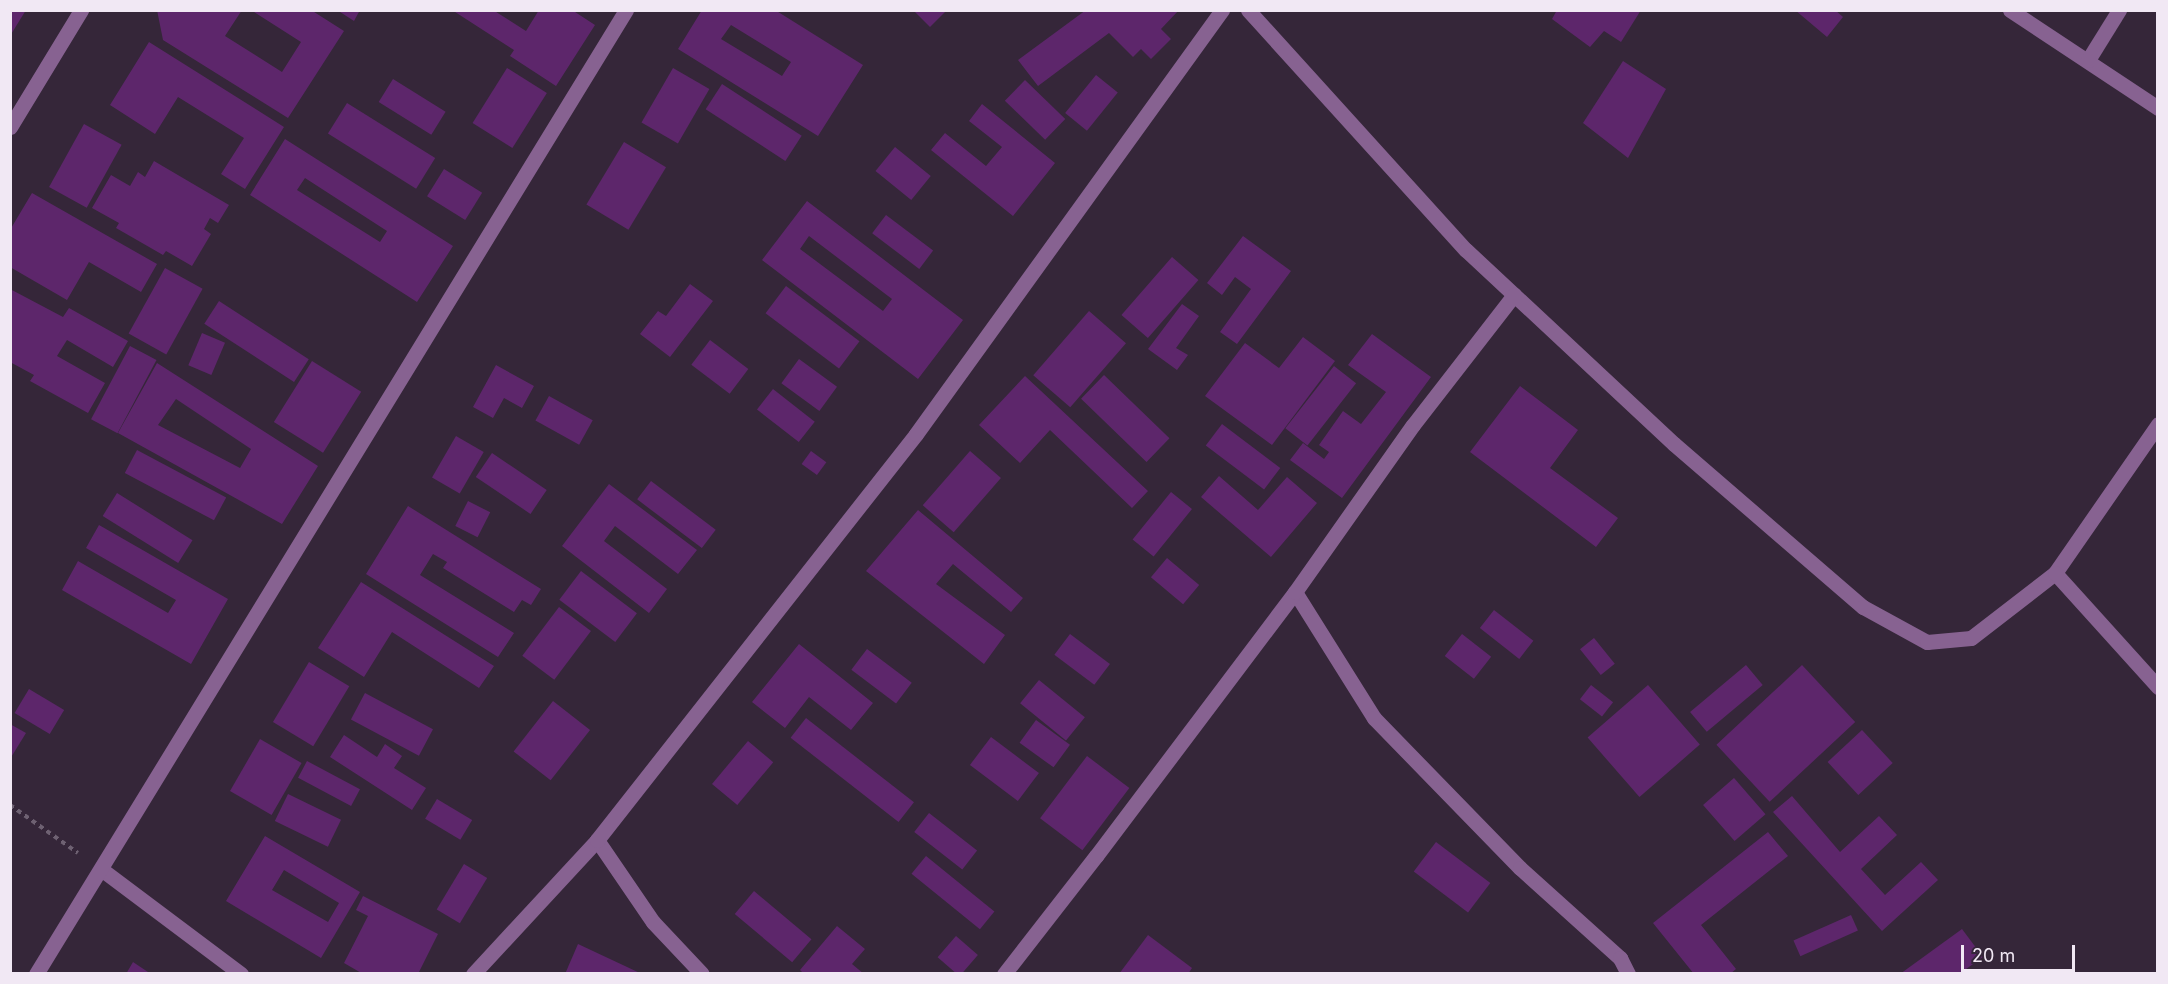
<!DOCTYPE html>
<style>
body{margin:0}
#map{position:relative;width:2168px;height:984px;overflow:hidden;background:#352639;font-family:Inter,sans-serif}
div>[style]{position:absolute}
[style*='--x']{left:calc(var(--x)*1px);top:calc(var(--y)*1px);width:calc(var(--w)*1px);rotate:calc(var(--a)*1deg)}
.building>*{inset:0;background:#5d266b;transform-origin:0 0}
.path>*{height:4px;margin-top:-2px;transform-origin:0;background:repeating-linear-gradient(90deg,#6e6172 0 4.5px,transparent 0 9px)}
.service>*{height:15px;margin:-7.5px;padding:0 7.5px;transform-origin:7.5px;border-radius:7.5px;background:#876291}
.minor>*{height:15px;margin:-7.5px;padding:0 7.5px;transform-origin:7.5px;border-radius:7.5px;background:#876291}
.tertiary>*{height:15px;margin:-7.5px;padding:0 7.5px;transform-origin:7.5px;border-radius:7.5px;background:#876291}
span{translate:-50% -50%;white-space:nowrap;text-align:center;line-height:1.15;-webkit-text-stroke:6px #352639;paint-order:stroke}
.frame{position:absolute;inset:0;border:12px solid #f1e8f4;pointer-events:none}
.scale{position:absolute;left:1961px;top:945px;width:114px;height:27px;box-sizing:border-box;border:3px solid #f1e8f4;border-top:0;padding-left:8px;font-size:18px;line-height:21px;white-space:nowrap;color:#f1e8f4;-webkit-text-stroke:4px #352639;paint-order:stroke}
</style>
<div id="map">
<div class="building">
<div style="clip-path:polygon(10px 10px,26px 10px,10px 36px)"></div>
<div style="clip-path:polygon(157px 10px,242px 10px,225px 36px,282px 72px,301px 42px,251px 10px,311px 10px,344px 31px,288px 118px,163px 40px)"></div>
<div style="clip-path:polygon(337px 10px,360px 10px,354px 21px)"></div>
<div style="clip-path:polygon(452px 10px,493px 10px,526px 31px,539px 10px,572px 10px,595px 25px,556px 86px,510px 56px,514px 50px)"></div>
<div style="clip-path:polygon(evenodd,702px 10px,775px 10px,863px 65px,818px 136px,678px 49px,702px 10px,731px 25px,791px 62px,782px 76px,721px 39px,731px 25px)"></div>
<div style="clip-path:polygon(913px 10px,947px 10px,930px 27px)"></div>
<div style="clip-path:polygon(1086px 10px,1179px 10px,1161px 29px,1171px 39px,1151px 59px,1141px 49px,1133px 57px,1109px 33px,1038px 86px,1018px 60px)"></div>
<div style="clip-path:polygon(1557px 10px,1641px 10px,1621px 42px,1604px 31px,1590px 47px,1552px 19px)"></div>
<div style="clip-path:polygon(1795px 10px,1835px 10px,1843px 17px,1827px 37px)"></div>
<div style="clip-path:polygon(149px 42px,284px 127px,245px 189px,221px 174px,244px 138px,178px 97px,155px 134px,110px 105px)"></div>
<div style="clip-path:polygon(1623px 61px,1666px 89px,1628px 158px,1583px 123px)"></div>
<div style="left:507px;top:68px;width:47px;height:65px;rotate:32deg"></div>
<div style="left:673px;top:68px;width:42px;height:63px;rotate:30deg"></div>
<div style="left:1096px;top:75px;width:28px;height:49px;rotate:39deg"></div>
<div style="left:393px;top:79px;width:62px;height:27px;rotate:32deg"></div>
<div style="left:1025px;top:80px;width:56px;height:29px;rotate:44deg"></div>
<div style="left:722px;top:84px;width:95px;height:30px;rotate:33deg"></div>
<div style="left:347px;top:103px;width:104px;height:36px;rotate:32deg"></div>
<div style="clip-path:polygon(982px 104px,1055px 163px,1013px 216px,931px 150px,945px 133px,986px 166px,1002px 147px,969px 121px)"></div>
<div style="left:84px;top:124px;width:43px;height:72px;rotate:29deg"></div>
<div style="clip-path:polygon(evenodd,285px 139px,453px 246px,417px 302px,250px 195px,285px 139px,305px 178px,387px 231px,380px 242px,297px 190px,305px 178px)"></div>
<div style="left:624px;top:142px;width:49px;height:73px;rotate:31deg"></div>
<div style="left:895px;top:147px;width:46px;height:31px;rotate:39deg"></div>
<div style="clip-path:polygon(154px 161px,229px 205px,218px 223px,210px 218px,204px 229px,211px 234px,192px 266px,166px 251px,163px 255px,116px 228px,119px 223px,92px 208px,111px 175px,130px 186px,138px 172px,145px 177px)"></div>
<div style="left:444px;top:169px;width:45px;height:32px;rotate:32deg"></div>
<div style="clip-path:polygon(32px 193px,157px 264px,141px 292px,89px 262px,67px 300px,10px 267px,10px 230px)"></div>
<div style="clip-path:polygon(evenodd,807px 201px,963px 320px,918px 379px,762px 260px,807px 201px,809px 236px,892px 299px,883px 311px,800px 249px,809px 236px)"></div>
<div style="left:886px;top:215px;width:59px;height:23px;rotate:37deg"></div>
<div style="clip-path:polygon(1243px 236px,1291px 271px,1237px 344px,1220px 332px,1251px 289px,1235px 277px,1222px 295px,1207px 283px)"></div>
<div style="left:1172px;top:257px;width:35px;height:77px;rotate:41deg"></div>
<div style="left:165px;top:268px;width:43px;height:75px;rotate:29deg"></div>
<div style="clip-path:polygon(690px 284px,713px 301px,670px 357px,640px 334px,658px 311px,666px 316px)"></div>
<div style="left:786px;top:286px;width:92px;height:34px;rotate:37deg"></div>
<div style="clip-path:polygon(10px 289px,63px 317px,69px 308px,128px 341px,113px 367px,67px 340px,57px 356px,105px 383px,88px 413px,30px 381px,34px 375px,10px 362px)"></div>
<div style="left:219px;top:301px;width:107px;height:27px;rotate:33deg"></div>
<div style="clip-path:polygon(1182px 304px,1199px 316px,1176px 348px,1188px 355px,1177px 370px,1148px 349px)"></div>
<div style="left:1089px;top:311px;width:49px;height:85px;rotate:41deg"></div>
<div style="left:202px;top:333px;width:25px;height:35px;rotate:23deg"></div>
<div style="clip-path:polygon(1372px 334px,1431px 377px,1342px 498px,1290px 460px,1303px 443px,1324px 459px,1329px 452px,1319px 445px,1343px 411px,1361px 424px,1386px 392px,1348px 365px)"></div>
<div style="clip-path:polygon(1303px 337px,1335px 361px,1272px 445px,1205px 396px,1245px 343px,1279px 368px)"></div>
<div style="left:710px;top:340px;width:48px;height:31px;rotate:37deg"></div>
<div style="left:130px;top:346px;width:30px;height:83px;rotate:28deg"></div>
<div style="left:799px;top:359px;width:47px;height:30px;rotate:36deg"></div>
<div style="left:312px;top:361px;width:58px;height:72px;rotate:32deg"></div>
<div style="clip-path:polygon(evenodd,157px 363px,318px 466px,282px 524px,118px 433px,157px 363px,176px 399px,251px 449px,240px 468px,158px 425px,176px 399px)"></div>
<div style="clip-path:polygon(496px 365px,534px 386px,522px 408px,504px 398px,493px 418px,473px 407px)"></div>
<div style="left:1334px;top:366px;width:28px;height:79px;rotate:38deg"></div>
<div style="left:1104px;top:375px;width:91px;height:33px;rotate:44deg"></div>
<div style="clip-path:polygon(1025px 376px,1148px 491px,1132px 508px,1050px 430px,1020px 463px,979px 425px)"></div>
<div style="clip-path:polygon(1520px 386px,1578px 430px,1550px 468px,1618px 518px,1596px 547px,1470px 452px)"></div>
<div style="left:773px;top:389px;width:53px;height:26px;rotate:38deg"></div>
<div style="left:549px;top:396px;width:50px;height:28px;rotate:29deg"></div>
<div style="left:1222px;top:424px;width:73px;height:27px;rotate:37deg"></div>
<div style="left:456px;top:436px;width:32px;height:48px;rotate:30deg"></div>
<div style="left:137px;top:450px;width:101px;height:26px;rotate:28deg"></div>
<div style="left:811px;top:451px;width:19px;height:16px;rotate:36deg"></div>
<div style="left:970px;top:451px;width:41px;height:72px;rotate:41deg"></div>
<div style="left:492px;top:453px;width:66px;height:29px;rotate:34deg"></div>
<div style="clip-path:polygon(1219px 476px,1258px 510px,1287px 477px,1317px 503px,1271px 557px,1201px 497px)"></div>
<div style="left:651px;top:481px;width:81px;height:23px;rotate:37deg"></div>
<div style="clip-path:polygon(609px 484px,697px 550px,678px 574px,615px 526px,604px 541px,667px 589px,649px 613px,562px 546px)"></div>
<div style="left:1171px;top:492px;width:27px;height:61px;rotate:39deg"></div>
<div style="left:117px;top:493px;width:89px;height:27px;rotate:32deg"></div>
<div style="left:468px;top:501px;width:25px;height:28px;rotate:27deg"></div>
<div style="clip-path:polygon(408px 506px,541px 589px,531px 605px,522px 600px,514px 612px,443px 568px,447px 562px,433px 554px,420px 575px,514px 633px,498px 657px,366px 574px)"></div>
<div style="clip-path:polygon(918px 510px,1023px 598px,1011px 612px,953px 564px,936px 584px,1005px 635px,984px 664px,866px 571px)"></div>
<div style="clip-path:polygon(99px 525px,228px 599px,191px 664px,62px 590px,78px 561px,168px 613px,176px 600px,86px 548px)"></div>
<div style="left:1167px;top:558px;width:42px;height:25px;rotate:40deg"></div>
<div style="left:581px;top:571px;width:70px;height:36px;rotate:37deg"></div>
<div style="clip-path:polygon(361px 582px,494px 666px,479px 688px,392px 632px,364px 677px,318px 648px)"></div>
<div style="left:559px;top:607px;width:40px;height:61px;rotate:37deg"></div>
<div style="left:1494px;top:610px;width:50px;height:23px;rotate:38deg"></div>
<div style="left:1070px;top:634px;width:50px;height:26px;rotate:37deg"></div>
<div style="left:1462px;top:634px;width:37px;height:28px;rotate:38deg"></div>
<div style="left:1594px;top:638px;width:33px;height:18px;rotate:51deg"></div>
<div style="clip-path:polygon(799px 644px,873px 703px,851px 730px,809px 697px,785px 728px,752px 702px)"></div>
<div style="left:867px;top:649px;width:56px;height:26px;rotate:37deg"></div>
<div style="left:309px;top:662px;width:47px;height:70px;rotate:31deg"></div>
<div style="left:1746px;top:665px;width:26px;height:73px;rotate:50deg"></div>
<div style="left:1802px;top:665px;width:78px;height:117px;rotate:47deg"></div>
<div style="left:1039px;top:680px;width:59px;height:30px;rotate:39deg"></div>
<div style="left:1591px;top:685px;width:28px;height:18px;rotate:38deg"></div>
<div style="left:1648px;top:685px;width:79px;height:80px;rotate:49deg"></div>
<div style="left:29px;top:689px;width:41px;height:28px;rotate:31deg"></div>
<div style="left:365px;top:693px;width:77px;height:30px;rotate:28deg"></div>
<div style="left:553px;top:701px;width:47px;height:64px;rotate:38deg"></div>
<div style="left:806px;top:718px;width:137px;height:25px;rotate:38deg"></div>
<div style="left:1036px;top:720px;width:42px;height:28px;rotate:36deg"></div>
<div style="clip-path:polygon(10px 724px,26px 733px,10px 759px)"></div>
<div style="left:1862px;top:730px;width:45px;height:47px;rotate:47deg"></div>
<div style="clip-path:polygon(344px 735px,377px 757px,385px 744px,402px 756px,394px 768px,426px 788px,412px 810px,330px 757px)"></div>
<div style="left:991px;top:737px;width:60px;height:35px;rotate:37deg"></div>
<div style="left:260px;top:739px;width:48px;height:60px;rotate:30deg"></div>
<div style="left:748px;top:741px;width:33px;height:56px;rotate:40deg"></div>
<div style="left:1087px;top:756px;width:53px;height:78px;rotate:37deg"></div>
<div style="left:307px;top:761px;width:60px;height:19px;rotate:28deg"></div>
<div style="left:1734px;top:778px;width:48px;height:41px;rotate:49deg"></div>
<div style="left:288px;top:794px;width:59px;height:30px;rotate:26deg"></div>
<div style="clip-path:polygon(1792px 796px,1840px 852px,1879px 816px,1897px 835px,1861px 869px,1885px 895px,1921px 862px,1938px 880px,1882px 931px,1773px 812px)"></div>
<div style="left:437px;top:799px;width:41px;height:23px;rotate:31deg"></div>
<div style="left:929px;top:813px;width:61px;height:24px;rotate:38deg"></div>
<div style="clip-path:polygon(1768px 832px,1788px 856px,1701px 925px,1736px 969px,1730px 974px,1694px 974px,1653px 923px)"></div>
<div style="clip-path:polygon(evenodd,265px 836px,360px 892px,321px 958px,226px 901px,265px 836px,284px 870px,339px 903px,328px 922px,272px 890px,284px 870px)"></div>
<div style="left:1436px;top:842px;width:68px;height:37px;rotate:37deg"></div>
<div style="left:926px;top:856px;width:88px;height:23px;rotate:39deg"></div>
<div style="left:464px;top:864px;width:27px;height:53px;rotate:31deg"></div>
<div style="left:754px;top:891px;width:75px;height:30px;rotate:40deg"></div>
<div style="clip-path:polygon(363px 896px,438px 934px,418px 974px,363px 974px,344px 963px,368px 916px,356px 910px)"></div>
<div style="left:1851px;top:915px;width:17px;height:63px;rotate:66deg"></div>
<div style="clip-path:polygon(837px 926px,865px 949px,852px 964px,864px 974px,804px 974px,800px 970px)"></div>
<div style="clip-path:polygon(1962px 929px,1983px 957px,1959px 974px,1900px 974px)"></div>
<div style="clip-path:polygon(1148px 935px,1192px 968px,1188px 974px,1119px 974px)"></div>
<div style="left:956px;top:936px;width:29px;height:28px;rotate:41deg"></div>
<div style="clip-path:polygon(578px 944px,642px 974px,565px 974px)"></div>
<div style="clip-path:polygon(133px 962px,151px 974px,126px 974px)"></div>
</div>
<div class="path">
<div style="--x:10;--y:805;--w:83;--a:35.2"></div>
</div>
<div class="service">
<div style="--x:1248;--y:10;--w:324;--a:47.8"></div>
<div style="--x:1466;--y:250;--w:284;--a:43"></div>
<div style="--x:1674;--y:444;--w:250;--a:40.8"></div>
<div style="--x:1863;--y:607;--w:73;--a:28.7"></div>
<div style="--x:1927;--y:642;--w:44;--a:-5.2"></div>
<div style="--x:1971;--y:638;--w:106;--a:-37.7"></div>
<div style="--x:2055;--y:573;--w:181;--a:-55.3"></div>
<div style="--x:2055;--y:573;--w:154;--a:47.9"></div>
</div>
<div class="minor">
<div style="--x:2010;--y:10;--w:178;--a:33.5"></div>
<div style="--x:2088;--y:60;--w:59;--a:-58.2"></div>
<div style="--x:1295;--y:592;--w:149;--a:57.9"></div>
<div style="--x:1374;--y:718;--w:209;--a:45.8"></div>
<div style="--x:1520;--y:868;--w:135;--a:42"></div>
<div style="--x:1620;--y:958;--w:18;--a:63"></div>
<div style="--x:597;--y:840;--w:99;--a:55.7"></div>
<div style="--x:653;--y:922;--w:71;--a:46.7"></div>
<div style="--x:101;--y:869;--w:175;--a:36.9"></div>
<div style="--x:36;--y:974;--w:1130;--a:-58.53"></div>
<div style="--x:473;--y:974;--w:183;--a:-47.2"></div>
<div style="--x:597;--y:840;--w:516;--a:-51.84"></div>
<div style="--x:916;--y:434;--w:523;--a:-54.18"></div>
<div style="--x:1004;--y:974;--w:150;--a:-52.1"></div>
<div style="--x:1096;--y:856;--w:331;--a:-53"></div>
<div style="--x:1295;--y:592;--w:204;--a:-54.8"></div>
<div style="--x:1413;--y:425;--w:165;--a:-52.2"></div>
</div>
<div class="tertiary">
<div style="--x:10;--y:127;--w:137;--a:-58.7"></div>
</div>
<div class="frame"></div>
<div class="scale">20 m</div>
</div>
